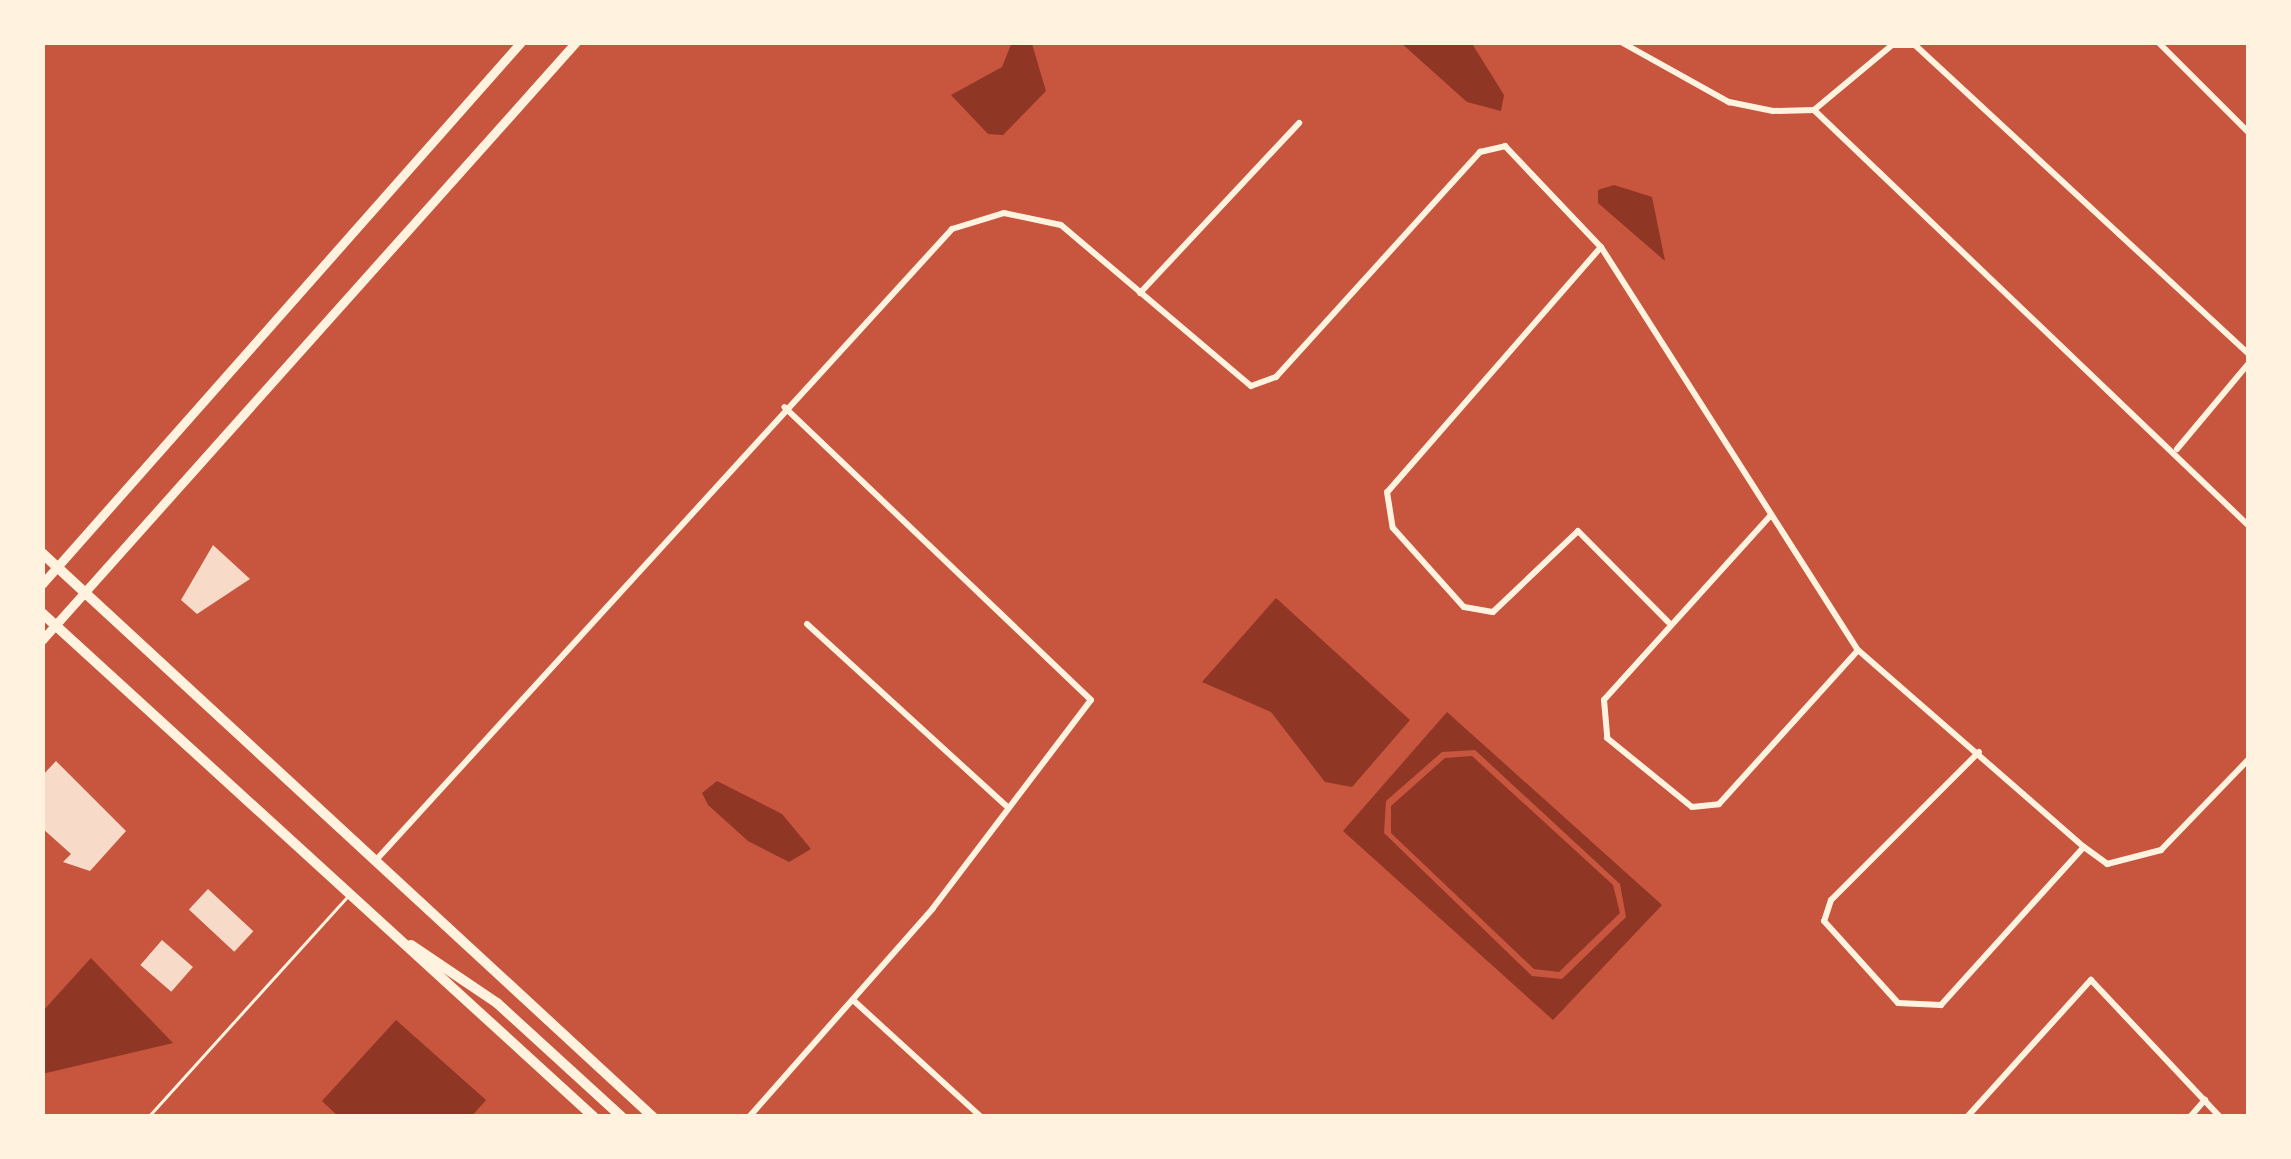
<!DOCTYPE html>
<style>
body{margin:0}
#map{position:relative;width:2291px;height:1159px;overflow:hidden;background:#c8553d;font-family:Ubuntu,sans-serif}
div>[style]{position:absolute}
[style*='--x']{left:calc(var(--x)*1px);top:calc(var(--y)*1px);width:calc(var(--w)*1px);rotate:calc(var(--a)*1deg)}
.water>*{inset:0;background:#8f3625}
.building>*{inset:0;background:#f7dbc8;transform-origin:0 0}
.service>*{height:3px;margin:-1.5px;padding:0 1.5px;transform-origin:1.5px;border-radius:1.5px;background:#fff3e0}
.minor>*{height:6px;margin:-3px;padding:0 3px;transform-origin:3px;border-radius:3px;background:#fff3e0}
.secondary>*{height:9px;margin:-4.5px;padding:0 4.5px;transform-origin:4.5px;border-radius:4.5px;background:#fff3e0}
.primary>*{height:10px;margin:-5px;padding:0 5px;transform-origin:5px;border-radius:5px;background:#fff3e0}
span{translate:-50% -50%;white-space:nowrap;text-align:center;line-height:1.15;-webkit-text-stroke:9px #fff3e0;paint-order:stroke}
.frame{position:absolute;inset:0;border:45px solid #fff3e0;pointer-events:none}
</style>
<div id="map">
<div class="water">
<div style="clip-path:polygon(1012px 42px,1032px 44px,1046px 91px,1003px 135px,988px 134px,951px 95px,1002px 67px)"></div>
<div style="clip-path:polygon(1400px 42px,1471px 42px,1504px 95px,1501px 111px,1467px 102px)"></div>
<div style="clip-path:polygon(1614px 185px,1652px 197px,1665px 261px,1598px 203px,1598px 190px)"></div>
<div style="clip-path:polygon(1276px 598px,1410px 720px,1352px 787px,1325px 782px,1271px 712px,1202px 682px)"></div>
<div style="clip-path:polygon(evenodd,1447px 712px,1662px 905px,1553px 1020px,1343px 831px,1447px 712px,1475px 750px,1620px 884px,1626px 917px,1562px 979px,1532px 976px,1384px 833px,1386px 801px,1442px 752px,1475px 750px)"></div>
<div style="clip-path:polygon(1472px 756px,1613px 885px,1620px 913px,1559px 972px,1534px 969px,1391px 833px,1391px 806px,1445px 758px)"></div>
<div style="clip-path:polygon(717px 781px,782px 814px,811px 849px,789px 862px,748px 841px,708px 805px,702px 793px)"></div>
<div style="clip-path:polygon(91px 958px,173px 1043px,42px 1074px,42px 1012px)"></div>
<div style="clip-path:polygon(396px 1020px,486px 1100px,471px 1117px,339px 1117px,322px 1101px)"></div>
</div>
<div class="building">
<div style="clip-path:polygon(213px 545px,250px 579px,197px 614px,181px 600px)"></div>
<div style="clip-path:polygon(56px 761px,126px 831px,90px 871px,63px 862px,71px 854px,42px 828px,42px 776px)"></div>
<div style="left:208px;top:889px;width:62px;height:28px;rotate:43deg"></div>
<div style="left:162px;top:940px;width:41px;height:33px;rotate:41deg"></div>
</div>
<div class="service">
<div style="--x:148;--y:1117;--w:298;--a:-47.9"></div>
</div>
<div class="minor">
<div style="--x:1621;--y:42;--w:124;--a:29.1"></div>
<div style="--x:1729;--y:102;--w:45;--a:11.6"></div>
<div style="--x:1773;--y:111;--w:41;--a:-1.4"></div>
<div style="--x:1814;--y:110;--w:102;--a:-39.8"></div>
<div style="--x:1892;--y:45;--w:23;--a:0"></div>
<div style="--x:1915;--y:45;--w:455;--a:42.8"></div>
<div style="--x:2158;--y:42;--w:129;--a:45"></div>
<div style="--x:1814;--y:110;--w:602;--a:43.72"></div>
<div style="--x:1601;--y:247;--w:325;--a:131.1"></div>
<div style="--x:1387;--y:492;--w:36;--a:81"></div>
<div style="--x:1393;--y:528;--w:106;--a:48.1"></div>
<div style="--x:1464;--y:607;--w:29;--a:10"></div>
<div style="--x:1493;--y:612;--w:117;--a:-43.6"></div>
<div style="--x:1578;--y:531;--w:128;--a:45.3"></div>
<div style="--x:1140;--y:293;--w:233;--a:-46.9"></div>
<div style="--x:2177;--y:449;--w:112;--a:-50.1"></div>
<div style="--x:1771;--y:515;--w:249;--a:132.1"></div>
<div style="--x:1604;--y:700;--w:38;--a:85"></div>
<div style="--x:1607;--y:738;--w:109;--a:39.1"></div>
<div style="--x:1692;--y:807;--w:27;--a:-6"></div>
<div style="--x:1719;--y:804;--w:207;--a:-47.9"></div>
<div style="--x:807;--y:624;--w:270;--a:42.4"></div>
<div style="--x:1979;--y:752;--w:209;--a:135"></div>
<div style="--x:1831;--y:900;--w:22;--a:108"></div>
<div style="--x:1824;--y:921;--w:110;--a:47.9"></div>
<div style="--x:1898;--y:1003;--w:43;--a:2.7"></div>
<div style="--x:1941;--y:1005;--w:213;--a:-47.9"></div>
<div style="--x:377;--y:859;--w:853;--a:-47.61"></div>
<div style="--x:952;--y:229;--w:54;--a:-17.1"></div>
<div style="--x:1004;--y:213;--w:58;--a:11.9"></div>
<div style="--x:1061;--y:225;--w:249;--a:40.3"></div>
<div style="--x:1251;--y:386;--w:27;--a:-20"></div>
<div style="--x:1276;--y:377;--w:304;--a:-47.8"></div>
<div style="--x:1480;--y:152;--w:26;--a:-13"></div>
<div style="--x:1505;--y:146;--w:139;--a:46.5"></div>
<div style="--x:1601;--y:247;--w:478;--a:57.5"></div>
<div style="--x:1858;--y:650;--w:300;--a:41.1"></div>
<div style="--x:2084;--y:847;--w:29;--a:36"></div>
<div style="--x:2107;--y:864;--w:56;--a:-14.5"></div>
<div style="--x:2161;--y:850;--w:127;--a:-46"></div>
<div style="--x:853;--y:1000;--w:173;--a:42.4"></div>
<div style="--x:749;--y:1117;--w:278;--a:-48.6"></div>
<div style="--x:933;--y:908;--w:261;--a:-52.8"></div>
<div style="--x:1091;--y:700;--w:424;--a:-136.3"></div>
<div style="--x:1967;--y:1117;--w:185;--a:-47.9"></div>
<div style="--x:2091;--y:980;--w:188;--a:46.7"></div>
<div style="--x:2190;--y:1117;--w:23;--a:-49"></div>
</div>
<div class="secondary">
<div style="--x:42;--y:584;--w:723;--a:-48.53"></div>
<div style="--x:42;--y:640;--w:802;--a:-48.24"></div>
</div>
<div class="primary">
<div style="--x:42;--y:553;--w:832;--a:42.71"></div>
<div style="--x:42;--y:613;--w:747;--a:42.4"></div>
<div style="--x:411;--y:945;--w:104;--a:34"></div>
<div style="--x:497;--y:1003;--w:169;--a:42.4"></div>
</div>
<div class="frame"></div>
</div>
